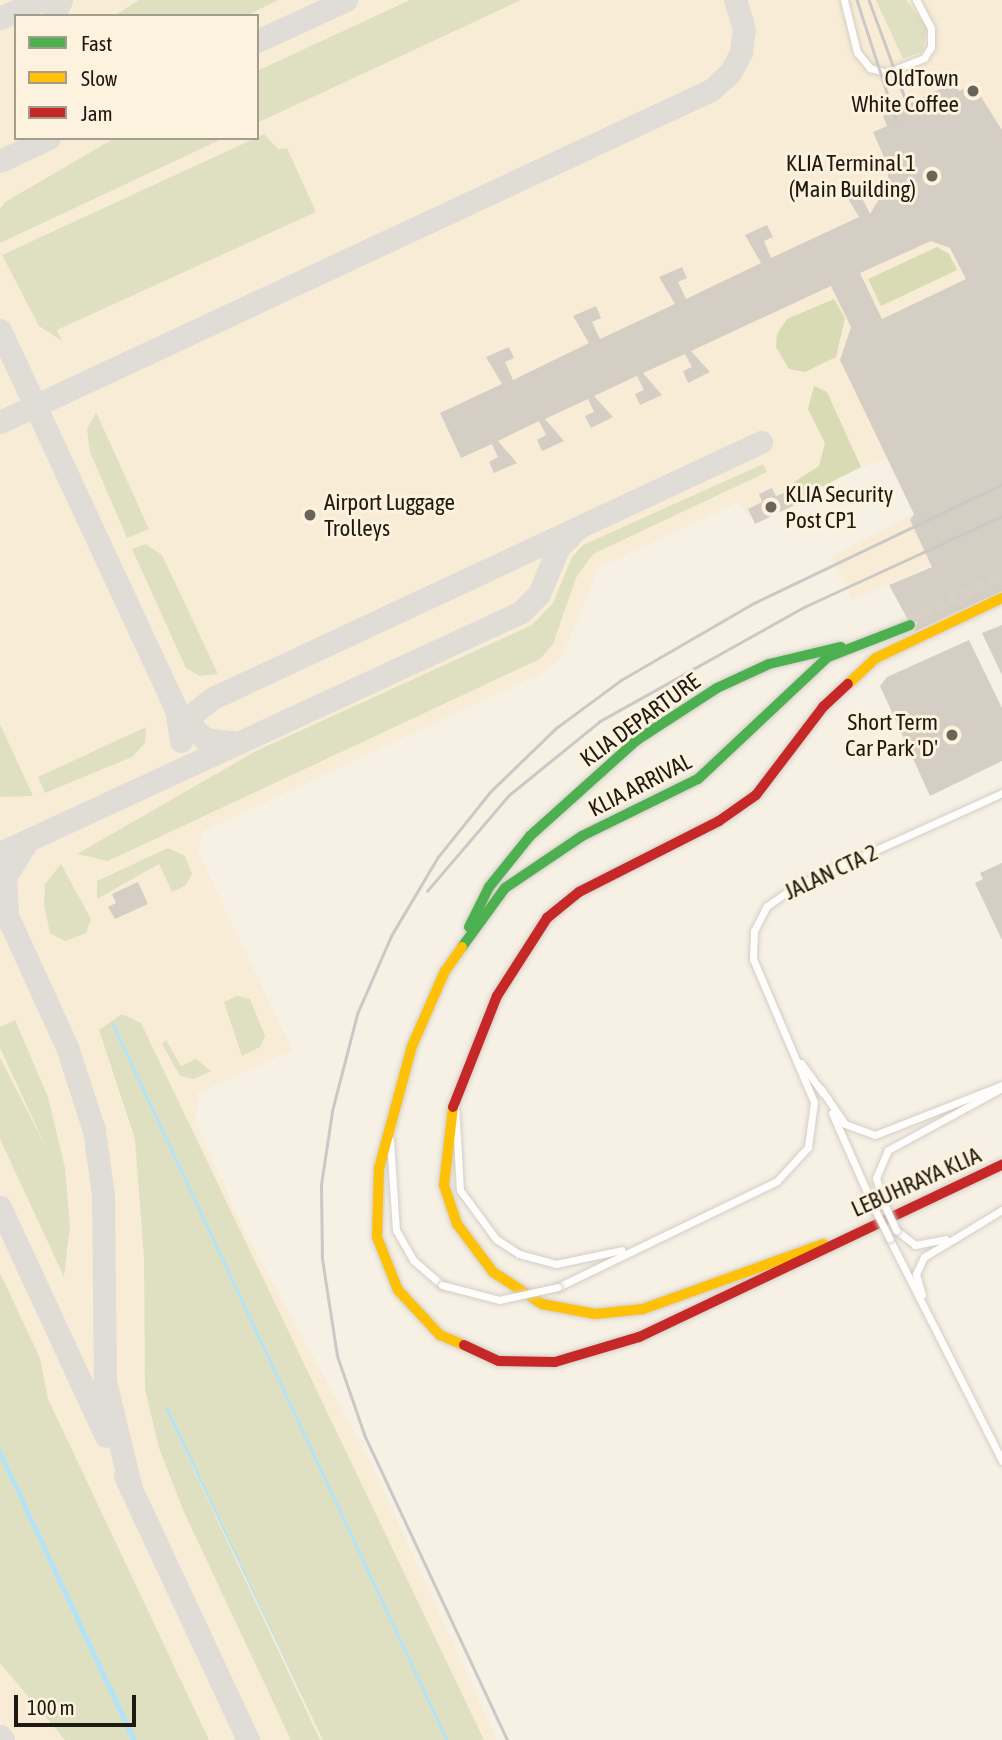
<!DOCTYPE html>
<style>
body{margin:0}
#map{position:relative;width:1002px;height:1740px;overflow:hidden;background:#f6f0e5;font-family:"Asap Condensed",sans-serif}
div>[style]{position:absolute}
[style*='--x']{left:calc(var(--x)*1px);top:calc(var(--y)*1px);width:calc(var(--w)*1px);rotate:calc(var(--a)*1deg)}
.built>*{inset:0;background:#f8ecd6}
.green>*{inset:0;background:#dfe0c1}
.forest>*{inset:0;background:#d9dbb4}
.water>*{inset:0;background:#b4e3f6}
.stream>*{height:2.5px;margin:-1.25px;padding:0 1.25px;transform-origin:1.25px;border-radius:1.25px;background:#b4e3f6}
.taxiway>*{height:23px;margin:-11.5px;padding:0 11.5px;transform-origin:11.5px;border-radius:11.5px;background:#e0dcd6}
.building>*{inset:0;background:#d4cec5}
.primary-tunnel>*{height:10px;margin-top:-5px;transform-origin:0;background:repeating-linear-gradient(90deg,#d6d0c5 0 10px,transparent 0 15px)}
.roads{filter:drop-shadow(0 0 2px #d3cec4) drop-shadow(0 0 2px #d3cec4)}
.street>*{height:7px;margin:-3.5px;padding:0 3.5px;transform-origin:3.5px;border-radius:3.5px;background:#fefdfb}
.fast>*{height:10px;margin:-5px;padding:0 5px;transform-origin:5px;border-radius:5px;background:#4caf50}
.slow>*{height:10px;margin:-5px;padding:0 5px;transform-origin:5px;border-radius:5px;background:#ffc107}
.jam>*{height:10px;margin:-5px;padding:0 5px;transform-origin:5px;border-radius:5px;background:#c62828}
.rail>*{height:2.5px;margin:-1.25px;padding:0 1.25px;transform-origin:1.25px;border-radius:1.25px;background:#cbc9c6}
.bridges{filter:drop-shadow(0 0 2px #d3cec4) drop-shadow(0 0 2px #d3cec4)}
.street-bridge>*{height:7px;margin:-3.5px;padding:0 3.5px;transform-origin:3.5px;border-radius:3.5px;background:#fefdfb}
.dots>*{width:19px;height:19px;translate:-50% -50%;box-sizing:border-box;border:4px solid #fdf2de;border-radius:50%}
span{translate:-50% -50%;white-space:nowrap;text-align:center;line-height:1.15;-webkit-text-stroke:6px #fdf2de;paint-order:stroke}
.poi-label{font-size:23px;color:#1f1a11}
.right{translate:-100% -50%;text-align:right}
.left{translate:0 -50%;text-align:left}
.street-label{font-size:23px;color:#1f1a11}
.legend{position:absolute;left:14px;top:14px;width:245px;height:126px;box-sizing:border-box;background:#fdf2de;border:2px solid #a49c8c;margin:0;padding:9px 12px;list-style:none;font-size:21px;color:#1f1a11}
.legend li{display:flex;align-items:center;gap:14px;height:35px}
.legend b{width:35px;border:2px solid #a49c8c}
.scale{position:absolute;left:14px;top:1695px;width:122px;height:32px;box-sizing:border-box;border:4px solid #1f1a11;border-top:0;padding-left:9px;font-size:21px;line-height:24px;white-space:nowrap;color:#1f1a11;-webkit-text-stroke:5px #fdf2de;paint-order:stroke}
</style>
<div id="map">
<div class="built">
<div style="clip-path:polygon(evenodd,0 0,1002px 0,1002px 534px,852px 600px,832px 556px,914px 514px,886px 457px,759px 514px,750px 517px,739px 502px,599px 567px,562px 656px,546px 671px,204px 831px,197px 850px,292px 1050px,198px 1093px,196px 1123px,246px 1234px,369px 1459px,497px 1740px,0 1740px,0 0,16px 16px,257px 16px,257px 138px,16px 138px,16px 16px)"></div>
</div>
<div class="green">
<div style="clip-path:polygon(139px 0,278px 0,246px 16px,114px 16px)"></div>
<div style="clip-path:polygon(410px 0,521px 0,257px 123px,257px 71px)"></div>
<div style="clip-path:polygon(876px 0,906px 0,927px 27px,923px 51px,903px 59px)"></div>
<div style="clip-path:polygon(264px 134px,278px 149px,287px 148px,316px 212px,57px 330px,62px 341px,39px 326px,2px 255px)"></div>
<div style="clip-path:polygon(115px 138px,224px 138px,0 243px,0 209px,5px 202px)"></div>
<div style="clip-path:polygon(96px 412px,149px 529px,127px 538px,90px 452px,87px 429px)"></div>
<div style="clip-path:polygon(763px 464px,767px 472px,593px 554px,576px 578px,553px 644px,540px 659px,108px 861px,77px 854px,256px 751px,532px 625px,553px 603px,572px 557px,583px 545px)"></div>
<div style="clip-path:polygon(146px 544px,162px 555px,218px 674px,200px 676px,186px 668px,132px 549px)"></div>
<div style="clip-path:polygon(0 724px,33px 796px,0 797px)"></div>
<div style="clip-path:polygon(146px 727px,145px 743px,132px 757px,45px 793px,38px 777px)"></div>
<div style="clip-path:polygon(168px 848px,185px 856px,192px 874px,185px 886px,172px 892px,159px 864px,97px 899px,97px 881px)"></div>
<div style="clip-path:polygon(61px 864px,91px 919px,86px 933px,65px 941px,50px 933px,44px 905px,45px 884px)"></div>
<div style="clip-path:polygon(237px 996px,250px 999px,265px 1036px,260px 1047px,242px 1056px,224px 1002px)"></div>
<div style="clip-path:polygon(122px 1014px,141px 1023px,484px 1740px,323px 1740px,165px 1408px,320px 1740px,291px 1740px,184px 1512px,159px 1448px,145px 1389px,144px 1258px,135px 1139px,99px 1030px)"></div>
<div style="clip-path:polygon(15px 1020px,48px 1097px,65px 1168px,70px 1225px,64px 1277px,0 1139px,0 1058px,47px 1149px,0 1048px,0 1027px)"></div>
<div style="clip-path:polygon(166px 1040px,181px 1066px,196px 1059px,211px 1071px,194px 1079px,180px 1076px,162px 1044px)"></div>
<div style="clip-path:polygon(0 1273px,40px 1358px,48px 1399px,209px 1740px,65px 1740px,0 1663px)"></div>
</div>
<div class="forest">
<div style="clip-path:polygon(937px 247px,949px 254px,957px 270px,881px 306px,868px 279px)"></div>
<div style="clip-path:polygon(834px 299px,845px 318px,836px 357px,805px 372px,789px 369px,776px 347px,777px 334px,787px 319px)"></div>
<div style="clip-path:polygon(814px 386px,827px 392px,861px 467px,798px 499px,794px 482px,819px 466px,825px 443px,808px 409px)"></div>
</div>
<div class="water">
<div style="clip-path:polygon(168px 1407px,323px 1740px,165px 1408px)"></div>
<div style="clip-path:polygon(0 1447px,137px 1740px,131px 1740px,0 1458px)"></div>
</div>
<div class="stream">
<div style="--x:113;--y:1024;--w:790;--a:64.99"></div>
</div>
<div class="taxiway">
<div style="--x:53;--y:16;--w:18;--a:-63"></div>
<div style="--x:0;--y:18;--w:44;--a:-24.2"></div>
<div style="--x:257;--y:41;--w:98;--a:-24.7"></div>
<div style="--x:0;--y:161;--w:54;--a:-25.1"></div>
<div style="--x:0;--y:330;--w:418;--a:65.1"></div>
<div style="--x:176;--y:709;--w:30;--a:81"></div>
<div style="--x:0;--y:422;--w:785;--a:-25.03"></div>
<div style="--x:711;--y:90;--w:25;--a:-42"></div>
<div style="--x:730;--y:73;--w:24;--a:-62"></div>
<div style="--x:741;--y:52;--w:23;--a:-83"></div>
<div style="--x:744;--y:29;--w:30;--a:-107"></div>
<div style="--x:179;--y:714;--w:36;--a:44"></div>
<div style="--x:205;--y:739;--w:33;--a:7"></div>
<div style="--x:181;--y:741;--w:28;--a:-69"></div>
<div style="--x:191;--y:715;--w:28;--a:-38"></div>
<div style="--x:213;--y:698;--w:605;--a:-25.04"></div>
<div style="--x:0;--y:853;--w:574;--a:-24.82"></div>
<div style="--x:521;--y:612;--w:25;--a:-45"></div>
<div style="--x:539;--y:594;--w:50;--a:-67.6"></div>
<div style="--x:558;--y:548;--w:27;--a:-45"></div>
<div style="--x:0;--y:900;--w:162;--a:65.5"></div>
<div style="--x:67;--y:1047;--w:87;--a:72"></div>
<div style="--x:94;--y:1130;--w:66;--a:82.1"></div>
<div style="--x:103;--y:1195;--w:186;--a:89.4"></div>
<div style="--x:105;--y:1381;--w:111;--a:76.5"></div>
<div style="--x:7;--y:913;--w:36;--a:-93"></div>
<div style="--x:5;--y:877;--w:40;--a:-58"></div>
<div style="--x:0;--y:1207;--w:252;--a:65.2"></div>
<div style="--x:125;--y:1476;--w:291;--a:65"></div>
<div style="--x:0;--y:1736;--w:5;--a:53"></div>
</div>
<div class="building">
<div style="clip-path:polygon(evenodd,955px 82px,959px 91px,973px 84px,1002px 130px,1002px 591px,914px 632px,917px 622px,907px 618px,889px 585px,932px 567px,910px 520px,914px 514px,840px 360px,851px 327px,831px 286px,691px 351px,710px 372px,688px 383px,683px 371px,692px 367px,685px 354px,643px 373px,662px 395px,640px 405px,635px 394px,644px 390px,637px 376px,594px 396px,613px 417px,591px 428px,585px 416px,594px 412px,588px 399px,545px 419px,564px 441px,542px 451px,537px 440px,546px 435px,539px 421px,498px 441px,517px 463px,494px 473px,489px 462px,498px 457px,492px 444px,461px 458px,440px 413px,502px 384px,486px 357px,509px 347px,514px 358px,505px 362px,513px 380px,589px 343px,573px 316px,596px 306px,601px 318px,592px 322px,600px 339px,675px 304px,659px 277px,682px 267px,687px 278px,678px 282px,686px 299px,761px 263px,745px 235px,767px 225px,773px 237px,764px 241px,771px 258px,859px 217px,843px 190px,865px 180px,870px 191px,861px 196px,870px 214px,888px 185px,888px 166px,873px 132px,887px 126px,883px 116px,955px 82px,931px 241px,950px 248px,966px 279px,882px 319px,860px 273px,931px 241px)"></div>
<div style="clip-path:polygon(772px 488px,776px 496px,789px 491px,795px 505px,755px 524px,748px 509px,762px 502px,759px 494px)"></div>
<div style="clip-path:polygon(1002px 625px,1002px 675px,982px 633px)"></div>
<div style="clip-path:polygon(969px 640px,1002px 708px,1002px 761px,930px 796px,880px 686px,887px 677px)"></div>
<div style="clip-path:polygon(1002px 863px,1002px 940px,975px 883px,983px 879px,980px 873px)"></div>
<div style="clip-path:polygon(138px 882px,148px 904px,115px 919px,108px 907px,116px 903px,112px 894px)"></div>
</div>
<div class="primary-tunnel">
<div style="--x:908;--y:620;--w:104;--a:-25.1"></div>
</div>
<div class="roads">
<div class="street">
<div style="--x:844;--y:0;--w:54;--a:76"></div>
<div style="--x:857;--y:52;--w:21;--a:51"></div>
<div style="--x:870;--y:68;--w:17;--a:17"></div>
<div style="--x:886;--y:73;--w:41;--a:-21.5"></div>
<div style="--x:924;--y:58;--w:13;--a:-58"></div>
<div style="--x:931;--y:47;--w:19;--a:-90"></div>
<div style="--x:931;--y:28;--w:32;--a:-118"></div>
<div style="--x:801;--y:1063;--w:37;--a:54"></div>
<div style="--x:821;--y:1089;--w:42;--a:55.6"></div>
<div style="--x:845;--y:1124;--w:32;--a:20"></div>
<div style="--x:875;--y:1135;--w:136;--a:-21.5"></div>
<div style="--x:455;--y:1104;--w:86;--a:86.7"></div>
<div style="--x:460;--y:1190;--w:61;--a:53.7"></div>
<div style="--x:496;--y:1239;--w:27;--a:33"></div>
<div style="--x:519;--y:1254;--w:38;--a:15"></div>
<div style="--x:556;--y:1264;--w:67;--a:-12"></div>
<div style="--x:832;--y:1113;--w:104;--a:66.1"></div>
<div style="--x:390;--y:1140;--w:90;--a:86.2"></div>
<div style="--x:396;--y:1230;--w:34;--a:60"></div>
<div style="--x:413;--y:1260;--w:38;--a:41"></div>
<div style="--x:884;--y:1204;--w:27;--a:-107"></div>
<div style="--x:876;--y:1178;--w:30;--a:-67"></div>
<div style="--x:888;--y:1150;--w:130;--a:-28.5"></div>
<div style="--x:896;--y:1230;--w:24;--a:38"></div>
<div style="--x:915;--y:1245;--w:31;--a:-11"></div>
<div style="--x:889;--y:1238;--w:250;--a:63.1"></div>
<div style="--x:558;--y:1287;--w:243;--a:-25.8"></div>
<div style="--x:777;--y:1181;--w:46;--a:-47.6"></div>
<div style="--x:808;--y:1147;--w:45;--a:-82.4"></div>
<div style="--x:814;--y:1102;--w:155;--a:-113.1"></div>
<div style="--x:753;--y:959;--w:28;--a:-88"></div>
<div style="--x:754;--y:931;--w:28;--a:-63"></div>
<div style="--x:767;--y:906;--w:33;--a:-35"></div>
<div style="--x:794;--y:887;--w:228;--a:-24.3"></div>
<div style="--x:922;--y:1295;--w:22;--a:-106"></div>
<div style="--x:916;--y:1274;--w:19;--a:-65"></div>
<div style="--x:924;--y:1257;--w:91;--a:-31.1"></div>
</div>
<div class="fast">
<div style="--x:469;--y:927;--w:45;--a:-63.4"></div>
<div style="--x:489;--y:887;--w:65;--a:-51.2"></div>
<div style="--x:530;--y:836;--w:144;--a:-41.9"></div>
<div style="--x:637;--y:740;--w:95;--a:-33"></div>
<div style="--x:717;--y:688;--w:57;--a:-24.8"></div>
<div style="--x:769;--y:664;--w:74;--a:-13.3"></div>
<div style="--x:462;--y:947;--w:73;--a:-53.9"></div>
<div style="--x:505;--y:888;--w:93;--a:-34"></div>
<div style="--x:582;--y:836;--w:129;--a:-26.2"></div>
<div style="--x:698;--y:779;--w:178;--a:-43.2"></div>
<div style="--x:828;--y:657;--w:88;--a:-21.3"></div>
</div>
<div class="slow">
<div style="--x:848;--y:684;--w:38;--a:-43"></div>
<div style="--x:876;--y:658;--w:140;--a:-25.5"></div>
<div style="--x:462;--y:947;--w:29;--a:125"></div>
<div style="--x:445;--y:971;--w:82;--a:113.7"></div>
<div style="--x:412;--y:1046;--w:126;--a:105.1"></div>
<div style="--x:379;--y:1168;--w:69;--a:91.7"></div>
<div style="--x:377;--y:1237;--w:57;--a:68.4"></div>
<div style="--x:398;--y:1290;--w:62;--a:47"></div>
<div style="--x:440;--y:1335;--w:26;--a:23"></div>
<div style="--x:453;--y:1107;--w:79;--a:96.6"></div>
<div style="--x:444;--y:1185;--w:41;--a:71.6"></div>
<div style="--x:457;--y:1224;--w:60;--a:53.1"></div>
<div style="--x:493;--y:1272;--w:59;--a:33.1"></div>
<div style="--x:542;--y:1304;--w:54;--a:10.7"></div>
<div style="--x:595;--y:1314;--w:48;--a:-5.9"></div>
<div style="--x:643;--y:1309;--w:192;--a:-19.8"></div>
</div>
<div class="jam">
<div style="--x:453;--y:1107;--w:119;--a:-68.4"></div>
<div style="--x:497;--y:996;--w:93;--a:-57.3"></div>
<div style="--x:547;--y:918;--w:41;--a:-39.1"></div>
<div style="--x:579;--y:892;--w:157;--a:-26.9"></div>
<div style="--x:719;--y:821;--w:45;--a:-35.1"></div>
<div style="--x:756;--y:795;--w:111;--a:-52.7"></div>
<div style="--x:823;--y:707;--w:34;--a:-43"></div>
<div style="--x:464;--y:1345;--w:38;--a:25"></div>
<div style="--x:499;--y:1361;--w:56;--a:1"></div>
<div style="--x:555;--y:1362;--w:88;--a:-16.6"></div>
<div style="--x:639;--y:1337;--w:402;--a:-25.4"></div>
</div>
</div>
<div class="rail">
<div style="--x:857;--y:0;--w:126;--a:72"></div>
<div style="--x:869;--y:0;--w:121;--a:69.8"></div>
<div style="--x:427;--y:891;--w:126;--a:-49.5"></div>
<div style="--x:509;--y:795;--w:117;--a:-39.1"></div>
<div style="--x:600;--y:721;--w:234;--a:-29.2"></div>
<div style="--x:804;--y:607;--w:218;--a:-24.7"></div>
<div style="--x:507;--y:1740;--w:335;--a:-115.1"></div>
<div style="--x:365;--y:1437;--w:86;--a:-109.1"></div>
<div style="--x:337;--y:1356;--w:98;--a:-98.8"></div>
<div style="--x:322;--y:1259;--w:74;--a:-90.8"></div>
<div style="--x:321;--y:1185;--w:75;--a:-81.5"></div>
<div style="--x:332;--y:1111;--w:100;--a:-75.5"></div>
<div style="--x:357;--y:1014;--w:85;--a:-66.4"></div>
<div style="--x:391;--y:936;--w:92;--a:-59.3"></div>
<div style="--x:438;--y:857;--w:83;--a:-51.3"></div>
<div style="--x:490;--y:792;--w:92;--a:-44.1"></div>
<div style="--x:556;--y:728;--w:81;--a:-36.4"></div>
<div style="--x:621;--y:680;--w:151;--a:-30.1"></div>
<div style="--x:752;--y:604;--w:277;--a:-25.6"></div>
</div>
<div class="bridges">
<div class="street-bridge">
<div style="--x:884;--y:1204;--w:29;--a:65"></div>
<div style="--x:874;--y:1208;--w:34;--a:63"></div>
<div style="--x:442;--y:1285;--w:59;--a:14.7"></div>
<div style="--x:499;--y:1300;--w:60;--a:-12.4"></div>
</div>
</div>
<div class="dots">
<div style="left:973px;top:91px;background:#6a655b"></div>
<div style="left:932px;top:176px;background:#6a655b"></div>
<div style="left:771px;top:507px;background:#6a655b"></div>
<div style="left:310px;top:515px;background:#6a655b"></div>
<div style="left:952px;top:735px;background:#6a655b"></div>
</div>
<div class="poi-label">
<span class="right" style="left:959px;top:91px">OldTown<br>White Coffee</span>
<span class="right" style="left:916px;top:176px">KLIA Terminal 1<br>(Main Building)</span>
<span class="left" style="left:785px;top:507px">KLIA Security<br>Post CP1</span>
<span class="left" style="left:324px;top:515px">Airport Luggage<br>Trolleys</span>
<span class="right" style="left:938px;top:735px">Short Term<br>Car Park 'D'</span>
</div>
<div class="street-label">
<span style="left:640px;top:720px;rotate:-36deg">KLIA DEPARTURE</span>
<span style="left:640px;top:785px;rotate:-27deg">KLIA ARRIVAL</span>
<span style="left:831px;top:872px;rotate:-25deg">JALAN CTA 2</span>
<span style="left:916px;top:1182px;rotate:-24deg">LEBUHRAYA KLIA</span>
</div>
<ul class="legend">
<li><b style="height:9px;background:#4caf50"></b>Fast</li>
<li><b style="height:9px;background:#ffc107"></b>Slow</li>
<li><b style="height:9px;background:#c62828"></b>Jam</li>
</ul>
<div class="scale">100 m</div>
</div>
